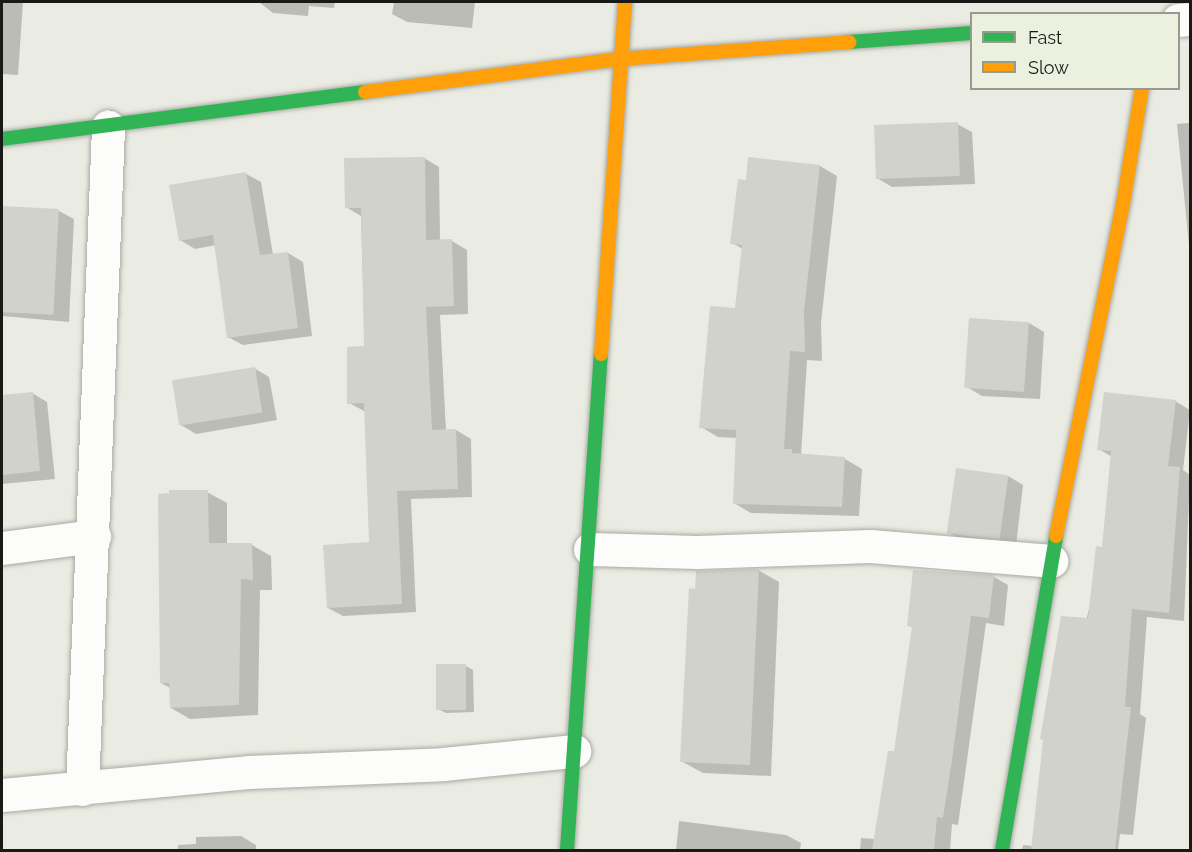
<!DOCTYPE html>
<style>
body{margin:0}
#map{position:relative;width:1192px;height:852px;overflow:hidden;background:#eaece3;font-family:Raleway,sans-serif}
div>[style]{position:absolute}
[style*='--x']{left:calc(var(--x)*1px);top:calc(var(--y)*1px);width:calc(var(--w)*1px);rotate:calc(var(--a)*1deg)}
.shadow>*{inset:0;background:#0003}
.building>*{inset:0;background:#d0d2cb;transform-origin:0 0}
.roads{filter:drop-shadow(0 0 2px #a9aaa3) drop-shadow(0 0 2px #a9aaa3)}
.street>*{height:33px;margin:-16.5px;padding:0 16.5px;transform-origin:16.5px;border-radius:16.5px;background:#fcfcfb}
.fast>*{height:14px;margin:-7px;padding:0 7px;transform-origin:7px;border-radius:7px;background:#30b455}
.slow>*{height:14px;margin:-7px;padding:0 7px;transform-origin:7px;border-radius:7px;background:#ff9f0a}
span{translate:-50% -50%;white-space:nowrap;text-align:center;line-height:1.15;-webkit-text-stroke:4.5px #ebf0df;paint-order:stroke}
.frame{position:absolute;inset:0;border:3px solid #191a15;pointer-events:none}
.legend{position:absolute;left:970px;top:12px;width:210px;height:78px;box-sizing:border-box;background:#ebf0df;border:2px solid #979a8e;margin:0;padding:8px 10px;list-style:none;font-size:18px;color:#191a15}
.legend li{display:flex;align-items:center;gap:12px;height:30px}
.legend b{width:30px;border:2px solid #979a8e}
</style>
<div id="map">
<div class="shadow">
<div style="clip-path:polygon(2px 2px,23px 2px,18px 75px,2px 74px)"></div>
<div style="clip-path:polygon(259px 2px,335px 2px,334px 8px,309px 6px,308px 16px,273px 13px)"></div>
<div style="clip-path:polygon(394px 2px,475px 2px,472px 28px,407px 22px,392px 14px)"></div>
<div style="clip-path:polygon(1190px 123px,1190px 255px,1177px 124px)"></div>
<div style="clip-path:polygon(957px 124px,972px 132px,975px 184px,892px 187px,877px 178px)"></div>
<div style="clip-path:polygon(424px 158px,439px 167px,440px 241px,452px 241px,467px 250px,468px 314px,440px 315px,446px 431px,456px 430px,471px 439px,472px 497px,411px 499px,416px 612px,343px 616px,328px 608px,371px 543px,366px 412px,349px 403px,365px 348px,361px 216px,346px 207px)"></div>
<div style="clip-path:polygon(820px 166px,837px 176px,821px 323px,822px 361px,807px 360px,801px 456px,845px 459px,862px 469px,859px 516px,751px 513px,734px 503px,737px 438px,718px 437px,701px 427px,736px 309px,743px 249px,732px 243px,747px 182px)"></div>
<div style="clip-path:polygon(246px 174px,261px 182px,273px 255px,288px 253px,303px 262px,312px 336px,243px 345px,228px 337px,216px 245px,195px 249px,180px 240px)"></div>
<div style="clip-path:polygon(2px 208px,59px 211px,74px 219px,69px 322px,2px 316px)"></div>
<div style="clip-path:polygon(1029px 323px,1044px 332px,1040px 399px,982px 396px,967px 387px)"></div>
<div style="clip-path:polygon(254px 368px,269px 377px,277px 420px,196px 434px,181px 425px)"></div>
<div style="clip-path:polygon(32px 393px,47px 402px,55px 479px,2px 484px,2px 396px)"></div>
<div style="clip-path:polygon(1175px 401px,1190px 410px,1183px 470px,1190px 475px,1184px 621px,1147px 617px,1140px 714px,1146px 718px,1133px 835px,1120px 834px,1118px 850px,1022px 850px,1023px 845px,1033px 846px,1103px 549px,1112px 457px,1099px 449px)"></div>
<div style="clip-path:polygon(1008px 476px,1023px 485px,1016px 546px,964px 541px,949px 533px)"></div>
<div style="clip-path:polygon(207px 492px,227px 503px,227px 545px,252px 545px,271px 556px,272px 590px,260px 590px,258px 715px,190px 719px,171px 708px,170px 688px,161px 683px)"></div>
<div style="clip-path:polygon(758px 570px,779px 582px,771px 776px,703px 773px,681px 761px,697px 591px)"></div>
<div style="clip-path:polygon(994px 577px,1008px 585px,1004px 626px,986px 623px,958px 825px,952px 824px,950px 850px,860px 850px,861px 838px,875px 839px,895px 753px,913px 628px,908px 625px)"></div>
<div style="clip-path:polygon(466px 666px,473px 670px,474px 712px,446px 713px,438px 709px)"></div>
<div style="clip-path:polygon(679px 821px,786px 835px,801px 843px,800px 850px,676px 850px)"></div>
<div style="clip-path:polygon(241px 836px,256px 845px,256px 850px,178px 850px,178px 845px,196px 844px,196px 837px)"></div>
</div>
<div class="building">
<div style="left:958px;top:122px;width:54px;height:84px;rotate:88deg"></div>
<div style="clip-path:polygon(425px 157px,426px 240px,452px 239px,454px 306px,426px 307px,432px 430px,456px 429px,458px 489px,397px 491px,402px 604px,327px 608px,323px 545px,369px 542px,364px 403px,347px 404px,347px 347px,364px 346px,361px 208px,345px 208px,344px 158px)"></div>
<div style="clip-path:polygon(748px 157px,820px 165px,804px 312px,805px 352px,790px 351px,784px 449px,792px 449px,792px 453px,845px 457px,842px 507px,733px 504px,736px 430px,699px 428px,710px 306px,735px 308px,742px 245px,730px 244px,738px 179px,746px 180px)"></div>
<div style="clip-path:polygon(246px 172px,260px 255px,288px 252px,298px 328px,227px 338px,213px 235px,179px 241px,169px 185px)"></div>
<div style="left:2px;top:206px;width:57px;height:106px;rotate:3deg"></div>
<div style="left:969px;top:318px;width:60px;height:70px;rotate:4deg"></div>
<div style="left:255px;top:367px;width:46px;height:84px;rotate:81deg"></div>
<div style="clip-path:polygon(33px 392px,40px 471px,2px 475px,2px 395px)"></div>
<div style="clip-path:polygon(1104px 392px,1176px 400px,1168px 466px,1180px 467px,1169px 613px,1132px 609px,1125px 707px,1131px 707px,1115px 850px,1031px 850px,1043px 740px,1040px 739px,1061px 616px,1088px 618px,1096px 546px,1102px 547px,1111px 451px,1097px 450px)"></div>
<div style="left:956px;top:468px;width:53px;height:66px;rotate:8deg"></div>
<div style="clip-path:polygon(169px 490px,208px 490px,209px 543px,252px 543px,253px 580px,241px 579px,239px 705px,170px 708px,169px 683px,160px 683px,158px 494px,169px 493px)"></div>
<div style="clip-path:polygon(759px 569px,750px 765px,680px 762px,689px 588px,695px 589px,696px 571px)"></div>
<div style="clip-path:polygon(913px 570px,994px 575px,989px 618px,971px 616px,952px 760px,943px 818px,937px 817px,934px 850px,872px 850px,888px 751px,894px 751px,912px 627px,907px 626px)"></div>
<div style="left:436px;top:664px;width:30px;height:46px"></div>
</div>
<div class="roads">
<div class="street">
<div style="--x:1178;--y:20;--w:12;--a:-5"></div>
<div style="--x:2;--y:548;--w:93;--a:-7.4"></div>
<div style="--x:590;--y:549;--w:107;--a:1.6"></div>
<div style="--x:697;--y:552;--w:173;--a:-2"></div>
<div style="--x:870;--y:546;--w:182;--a:4.7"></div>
<div style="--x:82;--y:789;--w:663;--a:-87.75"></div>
<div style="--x:2;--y:795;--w:247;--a:-5.3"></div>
<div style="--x:248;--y:772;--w:195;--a:-2.3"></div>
<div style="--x:443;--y:764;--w:132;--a:-5.7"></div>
</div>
<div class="fast">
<div style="--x:849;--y:42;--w:123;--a:-4.2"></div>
<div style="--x:2;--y:139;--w:366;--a:-7.4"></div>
<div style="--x:567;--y:850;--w:497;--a:-86.1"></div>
<div style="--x:1002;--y:850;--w:319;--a:-80.2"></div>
</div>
<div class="slow">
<div style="--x:365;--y:92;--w:257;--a:-7.4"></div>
<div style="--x:620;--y:59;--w:230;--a:-4.2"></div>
<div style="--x:601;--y:354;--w:353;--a:-86.1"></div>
<div style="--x:1056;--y:536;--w:339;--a:-78.6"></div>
<div style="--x:1123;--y:204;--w:118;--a:-80.7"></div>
</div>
</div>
<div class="frame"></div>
<ul class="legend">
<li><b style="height:8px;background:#30b455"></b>Fast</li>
<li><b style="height:8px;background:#ff9f0a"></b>Slow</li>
</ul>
</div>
